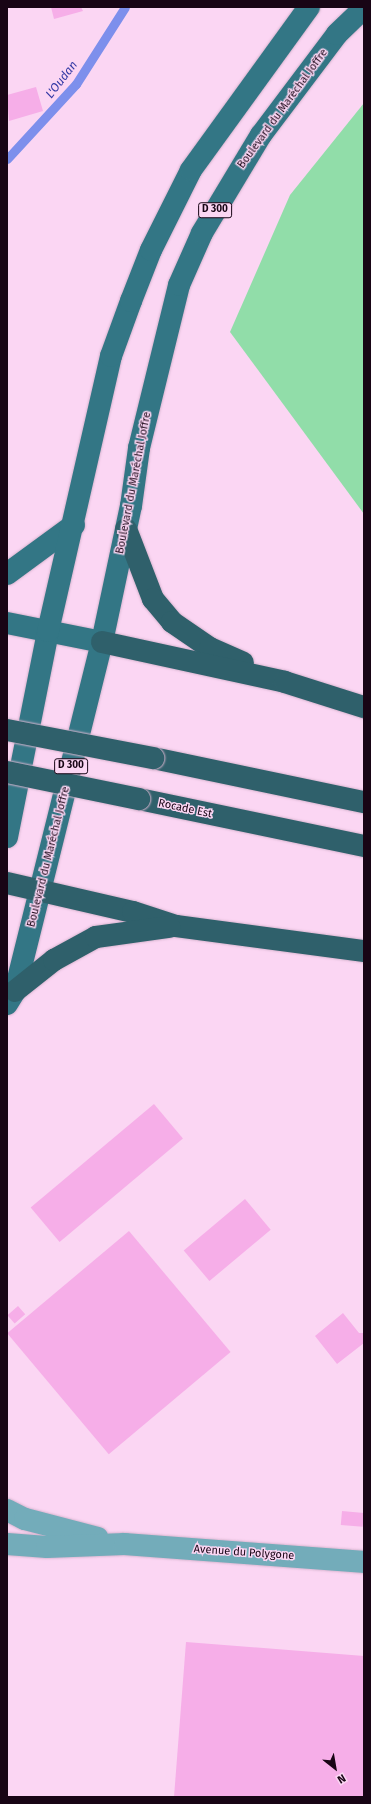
<!DOCTYPE html>
<meta charset="utf-8">
<style>
body{margin:0}
#map{position:relative;width:371px;height:1804px;overflow:hidden;background:#fbd6f3;font-family:"Fira Sans",sans-serif}
div>[style]{position:absolute}
[style*='--x']{left:calc(var(--x)*1px);top:calc(var(--y)*1px);width:calc(var(--w)*1px);rotate:calc(var(--a)*1deg)}
.green>*{inset:0;background:#91dda9}
.stream>*{height:9px;margin:-4.5px;padding:0 4.5px;transform-origin:4.5px;border-radius:4.5px;background:#7d8fec}
.building>*{inset:0;background:#f6aee8;transform-origin:0 0}
.roads{filter:drop-shadow(0 0 1px #d7b5cf) drop-shadow(0 0 1px #d7b5cf)}
.minor>*{height:22px;margin:-11px;padding:0 11px;transform-origin:11px;border-radius:11px;background:#73acba}
.major>*{height:22px;margin:-11px;padding:0 11px;transform-origin:11px;border-radius:11px;background:#337685}
.highway>*{height:22px;margin:-11px;padding:0 11px;transform-origin:11px;border-radius:11px;background:#2f606b}
.bridges{filter:drop-shadow(0 0 1px #d7b5cf) drop-shadow(0 0 1px #d7b5cf)}
.highway-bridge>*{height:22px;margin:-11px;padding:0 11px;transform-origin:11px;border-radius:11px;background:#2f606b}
span{translate:-50% -50%;white-space:nowrap;text-align:center;line-height:1.15;-webkit-text-stroke:3px #fbd6f3;paint-order:stroke}
.shield-label span{padding:1px 3px;background:#fbd6f3;border:1px solid;border-radius:3px;-webkit-text-stroke-width:0}
.shield-label{font-size:10px;color:#180515;font-weight:700}
.street-label{font-size:11px;color:#180515}
.water-label{font-size:12px;color:#343aa5;font-style:italic}
.frame{position:absolute;inset:0;border:8px solid #180515;pointer-events:none}
.north{position:absolute;left:315px;top:1748px;width:40px;height:40px;-webkit-text-stroke:3px #fbd6f3;paint-order:stroke;rotate:149deg;font-size:11px;font-weight:700;line-height:16px;text-align:center;color:#180515}
.north::after{content:'';display:block;margin:auto;width:14px;height:18px;background:#180515;clip-path:polygon(50% 0,100% 100%,50% 72%,0 100%)}
</style>
<div id="map">
<div class="green">
<div style="clip-path:polygon(364px 103px,364px 514px,230px 332px,290px 195px)"></div>
</div>
<div class="stream">
<div style="--x:7;--y:159;--w:102;--a:-47.4"></div>
<div style="--x:76;--y:84;--w:91;--a:-57.5"></div>
</div>
<div class="building">
<div style="clip-path:polygon(51px 7px,81px 7px,83px 11px,54px 19px)"></div>
<div style="clip-path:polygon(36px 87px,43px 111px,9px 121px,7px 95px)"></div>
<div style="left:154px;top:1104px;width:45px;height:161px;rotate:50deg"></div>
<div style="left:245px;top:1199px;width:40px;height:80px;rotate:50deg"></div>
<div style="left:129px;top:1231px;width:158px;height:159px;rotate:50deg"></div>
<div style="left:18px;top:1306px;width:11px;height:14px;rotate:49deg"></div>
<div style="clip-path:polygon(343px 1313px,359px 1333px,364px 1333px,364px 1343px,337px 1364px,315px 1336px)"></div>
<div style="left:342px;top:1511px;width:22px;height:14px;rotate:5deg"></div>
<div style="clip-path:polygon(186px 1642px,364px 1656px,364px 1797px,174px 1797px)"></div>
</div>
<div class="roads">
<div class="minor">
<div style="--x:7;--y:1510;--w:20;--a:27"></div>
<div style="--x:25;--y:1519;--w:75;--a:14.6"></div>
<div style="--x:7;--y:1544;--w:40;--a:4.3"></div>
<div style="--x:47;--y:1547;--w:78;--a:-2.2"></div>
<div style="--x:125;--y:1544;--w:240;--a:4.3"></div>
</div>
<div class="major">
<div style="--x:7;--y:574;--w:83;--a:-36.2"></div>
<div style="--x:7;--y:623;--w:97;--a:11.3"></div>
<div style="--x:7;--y:837;--w:210;--a:-78.7"></div>
<div style="--x:48;--y:631;--w:282;--a:-77.1"></div>
<div style="--x:111;--y:356;--w:59;--a:-70"></div>
<div style="--x:131;--y:301;--w:55;--a:-68.6"></div>
<div style="--x:151;--y:250;--w:89;--a:-63.4"></div>
<div style="--x:191;--y:170;--w:201;--a:-54.1"></div>
<div style="--x:7;--y:1004;--w:15;--a:-58"></div>
<div style="--x:15;--y:991;--w:360;--a:-76"></div>
<div style="--x:102;--y:642;--w:139;--a:-78"></div>
<div style="--x:131;--y:506;--w:59;--a:-82.1"></div>
<div style="--x:139;--y:448;--w:168;--a:-76.2"></div>
<div style="--x:179;--y:285;--w:57;--a:-66.1"></div>
<div style="--x:202;--y:233;--w:114;--a:-59"></div>
<div style="--x:261;--y:135;--w:126;--a:-53"></div>
<div style="--x:337;--y:34;--w:37;--a:-44"></div>
</div>
<div class="highway">
<div style="--x:126;--y:529;--w:75;--a:68.9"></div>
<div style="--x:153;--y:599;--w:30;--a:50"></div>
<div style="--x:172;--y:622;--w:46;--a:34.4"></div>
<div style="--x:210;--y:648;--w:36;--a:24"></div>
<div style="--x:102;--y:642;--w:187;--a:12.3"></div>
<div style="--x:285;--y:682;--w:83;--a:17.6"></div>
<div style="--x:153;--y:758;--w:216;--a:11.8"></div>
<div style="--x:139;--y:799;--w:230;--a:11.8"></div>
<div style="--x:7;--y:883;--w:129;--a:13"></div>
<div style="--x:133;--y:912;--w:45;--a:18"></div>
<div style="--x:176;--y:926;--w:190;--a:7.6"></div>
<div style="--x:15;--y:991;--w:50;--a:-38.5"></div>
<div style="--x:54;--y:960;--w:48;--a:-28.7"></div>
<div style="--x:96;--y:937;--w:74;--a:-7.8"></div>
</div>
</div>
<div class="bridges">
<div class="highway-bridge">
<div style="--x:7;--y:730;--w:149;--a:10.9"></div>
<div style="--x:7;--y:772;--w:135;--a:11.6"></div>
</div>
</div>
<div class="shield-label">
<span style="left:215px;top:210px">D 300</span>
<span style="left:71px;top:766px">D 300</span>
</div>
<div class="street-label">
<span style="left:283px;top:109px;rotate:-54deg">Boulevard du Maréchal Joffre</span>
<span style="left:134px;top:483px;rotate:-79deg">Boulevard du Maréchal Joffre</span>
<span style="left:185px;top:809px;rotate:12deg">Rocade Est</span>
<span style="left:49px;top:857px;rotate:-76deg">Boulevard du Maréchal Joffre</span>
<span style="left:244px;top:1553px;rotate:4deg">Avenue du Polygone</span>
</div>
<div class="water-label">
<span style="left:62px;top:80px;rotate:-52deg">L'Oudan</span>
</div>
<div class="frame"></div>
<div class="north">N</div>
</div>
